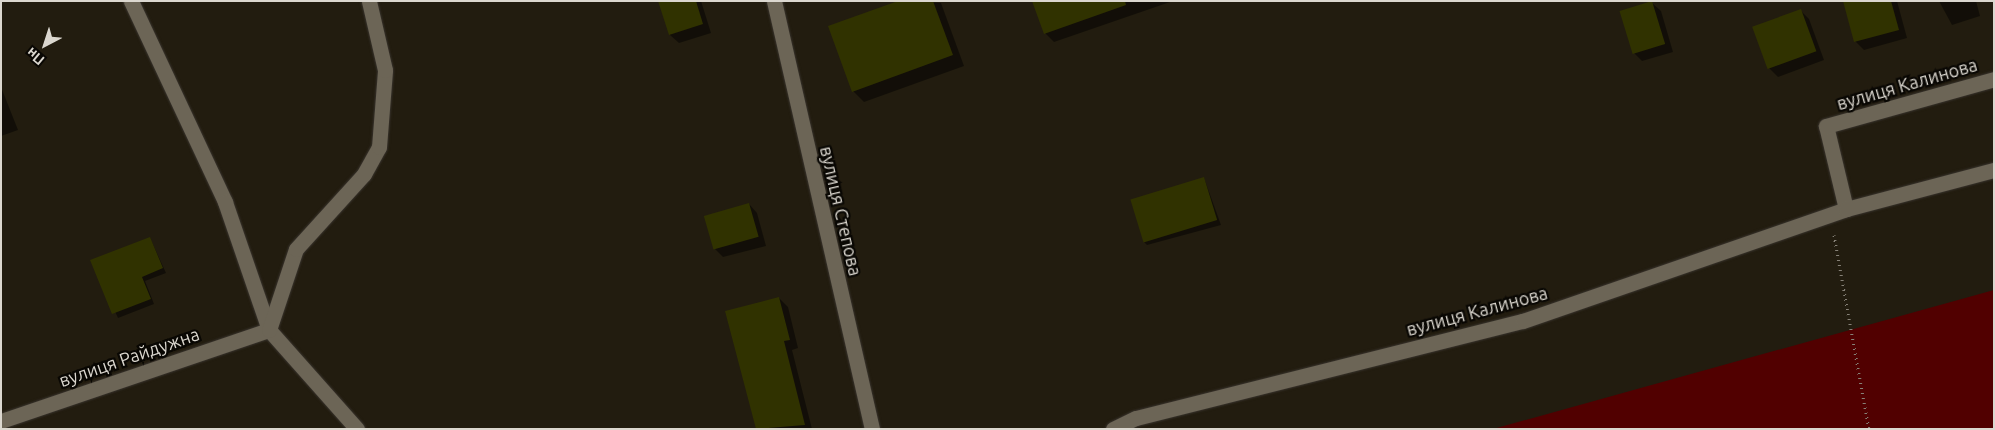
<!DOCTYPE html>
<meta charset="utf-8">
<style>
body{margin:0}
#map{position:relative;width:1995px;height:430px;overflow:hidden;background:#221c0f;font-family:Ubuntu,sans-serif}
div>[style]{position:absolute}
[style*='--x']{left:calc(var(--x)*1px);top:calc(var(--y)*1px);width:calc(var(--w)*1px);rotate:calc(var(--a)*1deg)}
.green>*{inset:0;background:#510000}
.shadow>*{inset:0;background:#0007}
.building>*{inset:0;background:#303200;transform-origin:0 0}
.path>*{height:3px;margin-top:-1.5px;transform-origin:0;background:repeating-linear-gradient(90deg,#868177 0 1px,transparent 0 5px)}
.roads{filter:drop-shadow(0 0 1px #39342e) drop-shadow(0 0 1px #39342e)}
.service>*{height:15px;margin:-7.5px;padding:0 7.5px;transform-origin:7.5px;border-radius:7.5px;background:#6c6556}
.minor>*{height:15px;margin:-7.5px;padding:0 7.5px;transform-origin:7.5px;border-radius:7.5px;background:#6c6556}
span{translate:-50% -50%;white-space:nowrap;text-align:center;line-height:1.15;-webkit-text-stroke:4.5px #090703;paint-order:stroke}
.street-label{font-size:18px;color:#dbd7cf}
.frame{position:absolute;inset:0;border:2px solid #dbd7cf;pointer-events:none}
.north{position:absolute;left:20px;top:20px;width:50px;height:50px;-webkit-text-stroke:4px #090703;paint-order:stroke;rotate:220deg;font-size:14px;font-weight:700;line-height:20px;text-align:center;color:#dbd7cf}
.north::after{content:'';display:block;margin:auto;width:18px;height:22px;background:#dbd7cf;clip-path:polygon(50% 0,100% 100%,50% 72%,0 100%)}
</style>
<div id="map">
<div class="green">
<div style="clip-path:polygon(1994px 290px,1994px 429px,1493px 429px)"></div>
</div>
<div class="shadow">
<div style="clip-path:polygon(659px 1px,701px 1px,711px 33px,679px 43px,670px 35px)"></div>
<div style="clip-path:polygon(901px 1px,941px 3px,964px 66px,864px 102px,853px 91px)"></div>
<div style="clip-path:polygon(1033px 1px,1173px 1px,1054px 42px,1045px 33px)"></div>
<div style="clip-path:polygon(1847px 1px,1897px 1px,1907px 38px,1864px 50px,1855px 41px)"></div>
<div style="clip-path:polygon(1939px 1px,1976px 1px,1980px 16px,1952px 25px)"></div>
<div style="clip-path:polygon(1652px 3px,1661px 11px,1673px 52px,1642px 61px,1633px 52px)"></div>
<div style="clip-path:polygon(1801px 11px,1809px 19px,1824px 60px,1778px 77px,1769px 68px)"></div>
<div style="clip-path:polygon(1px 87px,18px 130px,1px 136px)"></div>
<div style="clip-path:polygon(1204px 178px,1221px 225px,1147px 245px,1143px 241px)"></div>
<div style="clip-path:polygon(749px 204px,757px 213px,766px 246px,723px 257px,714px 248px)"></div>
<div style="clip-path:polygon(150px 238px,166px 273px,145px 281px,154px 304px,118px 318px,92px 261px)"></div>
<div style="clip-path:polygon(779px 298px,788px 307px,798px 348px,792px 350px,812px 429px,758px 429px)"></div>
</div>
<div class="building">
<div style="clip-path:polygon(658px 1px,696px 1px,703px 24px,669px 35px)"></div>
<div style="clip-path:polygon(898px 1px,933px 1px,953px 55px,852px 92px,828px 26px)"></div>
<div style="clip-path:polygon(1032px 1px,1125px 1px,1126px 5px,1044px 34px)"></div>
<div style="left:1652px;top:1px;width:45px;height:34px;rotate:73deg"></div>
<div style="clip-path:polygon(1843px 1px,1891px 1px,1899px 30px,1854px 42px)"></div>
<div style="left:1801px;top:9px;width:45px;height:52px;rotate:70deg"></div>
<div style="left:1204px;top:177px;width:45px;height:77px;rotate:73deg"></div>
<div style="left:749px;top:203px;width:35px;height:47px;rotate:74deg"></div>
<div style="clip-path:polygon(150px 237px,163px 268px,142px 277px,151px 299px,112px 314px,90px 260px)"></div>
<div style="clip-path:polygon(779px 297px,790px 340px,784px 341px,805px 425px,756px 429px,725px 311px)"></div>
</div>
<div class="path">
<div style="--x:1834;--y:235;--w:197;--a:79.8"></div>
</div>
<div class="roads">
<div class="service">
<div style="--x:131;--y:1;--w:222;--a:64.9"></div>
<div style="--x:225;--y:202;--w:135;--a:71"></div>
</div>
<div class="minor">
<div style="--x:774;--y:1;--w:439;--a:77.1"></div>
<div style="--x:1846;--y:209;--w:85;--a:-103.5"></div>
<div style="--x:1826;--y:126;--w:174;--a:-15.6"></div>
<div style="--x:1;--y:421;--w:283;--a:-18.8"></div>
<div style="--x:357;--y:429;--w:132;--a:-131.6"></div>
<div style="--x:269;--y:330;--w:85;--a:-71.6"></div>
<div style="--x:296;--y:249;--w:101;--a:-47.8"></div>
<div style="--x:364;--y:174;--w:31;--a:-61"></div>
<div style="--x:379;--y:147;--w:77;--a:-85.5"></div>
<div style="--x:385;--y:70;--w:71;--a:-103.1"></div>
<div style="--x:1113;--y:429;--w:25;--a:-26"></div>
<div style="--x:1136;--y:418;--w:399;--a:-14.1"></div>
<div style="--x:1523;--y:321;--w:342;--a:-19.1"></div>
<div style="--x:1846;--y:209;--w:153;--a:-14.8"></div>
</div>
</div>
<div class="street-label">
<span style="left:1907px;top:84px;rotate:-16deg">вулиця Калинова</span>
<span style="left:841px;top:211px;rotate:77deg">вулиця Степова</span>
<span style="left:1477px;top:311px;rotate:-15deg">вулиця Калинова</span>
<span style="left:129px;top:357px;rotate:-19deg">вулиця Райдужна</span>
</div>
<div class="frame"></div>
<div class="north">Пн</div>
</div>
